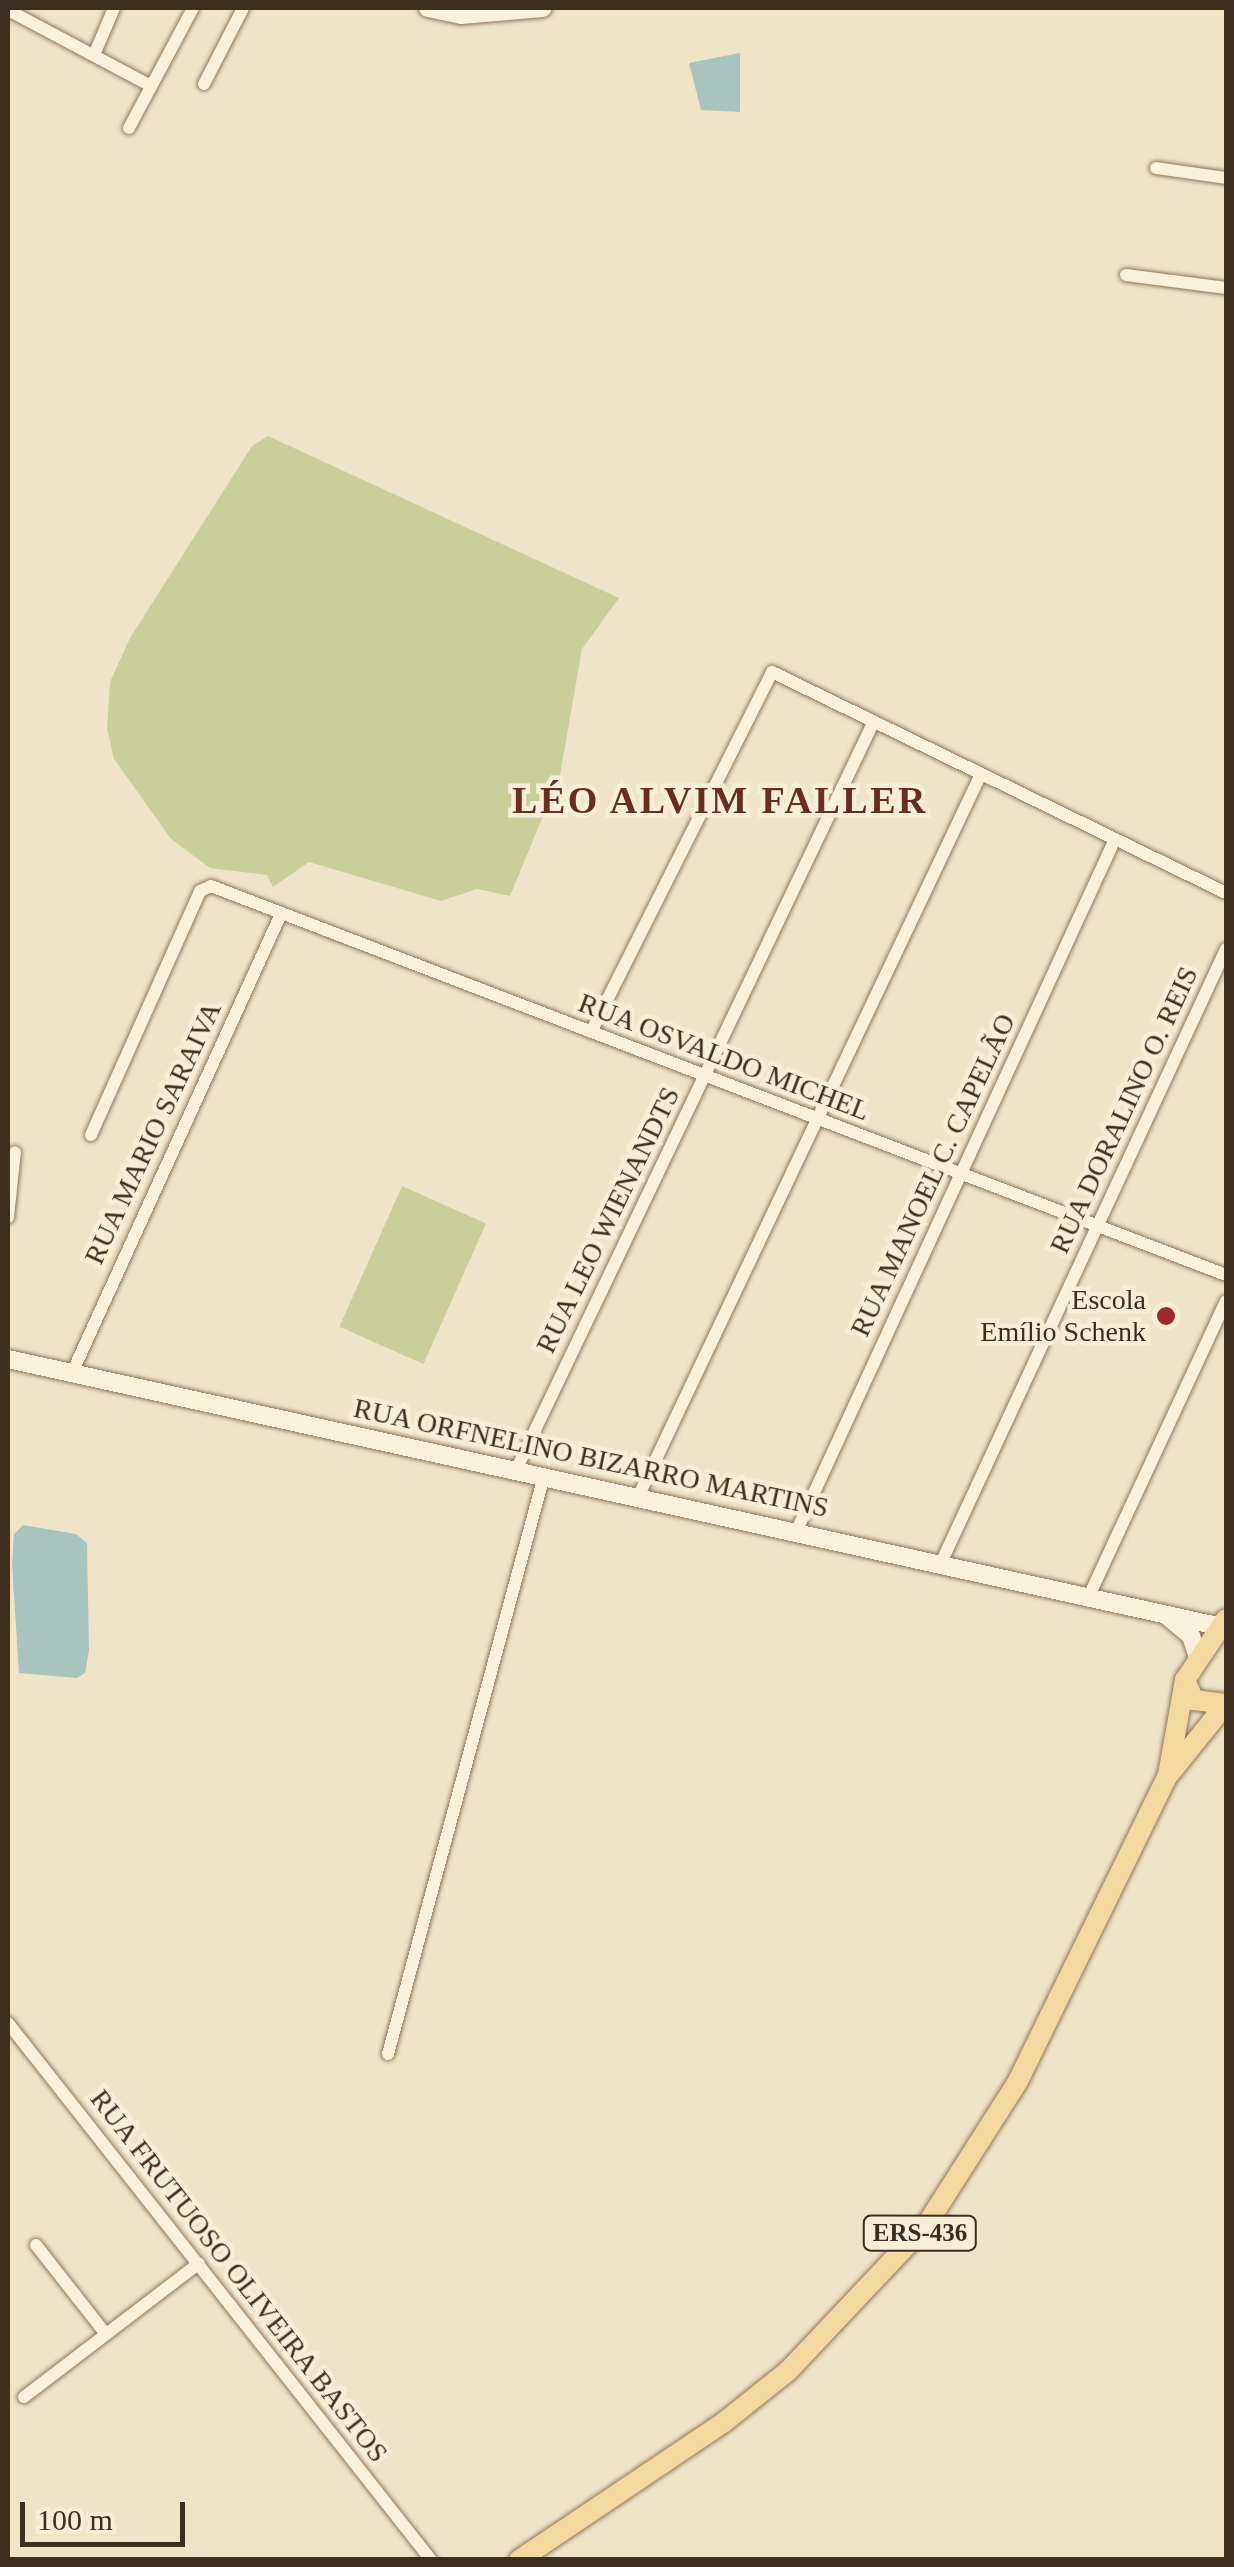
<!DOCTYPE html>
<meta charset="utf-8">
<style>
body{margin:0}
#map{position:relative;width:1234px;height:2567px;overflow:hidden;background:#f0e4c8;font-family:Georgia,serif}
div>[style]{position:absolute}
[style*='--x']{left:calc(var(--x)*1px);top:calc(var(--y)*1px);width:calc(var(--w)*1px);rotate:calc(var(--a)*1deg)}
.green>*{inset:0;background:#c9cf9b;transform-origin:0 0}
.water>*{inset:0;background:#a9c4bc}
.roads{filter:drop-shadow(0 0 2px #8d765c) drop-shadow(0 0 2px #8d765c)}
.street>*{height:12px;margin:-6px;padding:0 6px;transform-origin:6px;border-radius:6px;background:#faf1dc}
.secondary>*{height:18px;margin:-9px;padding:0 9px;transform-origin:9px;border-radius:9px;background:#faf1dc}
.primary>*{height:20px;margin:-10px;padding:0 10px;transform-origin:10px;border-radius:10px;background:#f3d9a0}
.dots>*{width:28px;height:28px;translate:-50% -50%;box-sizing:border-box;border:5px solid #f7eed8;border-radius:50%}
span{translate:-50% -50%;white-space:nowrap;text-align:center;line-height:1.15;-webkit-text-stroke:9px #f7eed8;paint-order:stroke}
.shield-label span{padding:2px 8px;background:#f7eed8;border:2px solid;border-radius:8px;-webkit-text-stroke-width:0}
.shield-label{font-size:25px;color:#3d2e20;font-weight:700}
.street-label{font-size:28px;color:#3d2e20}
.poi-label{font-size:28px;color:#3d2e20}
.right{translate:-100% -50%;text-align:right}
.district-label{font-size:38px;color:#6b2e1e;font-weight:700;letter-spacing:2.5px}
.frame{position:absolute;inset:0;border:10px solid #3d2e20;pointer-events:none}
.scale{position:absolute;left:20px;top:2502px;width:165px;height:45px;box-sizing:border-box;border:5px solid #3d2e20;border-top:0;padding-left:12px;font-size:30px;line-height:35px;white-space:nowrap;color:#3d2e20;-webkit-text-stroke:8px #f7eed8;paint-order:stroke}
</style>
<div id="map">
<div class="green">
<div style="clip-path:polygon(268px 436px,619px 598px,582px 649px,560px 775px,510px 896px,477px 889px,441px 901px,309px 862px,273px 887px,267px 875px,210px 868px,171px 839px,114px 759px,107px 729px,110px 682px,130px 638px,252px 446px)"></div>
<div style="left:402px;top:1186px;width:92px;height:154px;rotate:24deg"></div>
</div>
<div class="water">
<div style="clip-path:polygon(740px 53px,740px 112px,701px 110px,689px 63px)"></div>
<div style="clip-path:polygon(23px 1525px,76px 1534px,87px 1543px,89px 1650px,85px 1673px,77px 1678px,19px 1673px,12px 1564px,14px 1534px)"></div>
</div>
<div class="roads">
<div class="street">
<div style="--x:8;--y:10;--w:162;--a:28"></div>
<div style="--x:94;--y:55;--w:51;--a:-66.9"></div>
<div style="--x:204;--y:84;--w:85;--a:-62.8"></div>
<div style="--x:129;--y:128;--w:136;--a:-61.9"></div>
<div style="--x:1156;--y:168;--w:71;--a:8.1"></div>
<div style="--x:1126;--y:275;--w:101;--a:7.4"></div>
<div style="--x:591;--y:1032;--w:403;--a:-63.3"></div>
<div style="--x:772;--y:672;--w:505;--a:25.96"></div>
<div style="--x:91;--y:1135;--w:267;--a:-65.9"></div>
<div style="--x:200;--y:891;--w:12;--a:-24"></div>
<div style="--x:211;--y:886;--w:1087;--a:20.97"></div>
<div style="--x:8;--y:1217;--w:65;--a:-83.9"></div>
<div style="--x:72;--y:1373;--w:504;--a:-65.52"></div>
<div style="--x:516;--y:1470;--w:830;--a:-64.45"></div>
<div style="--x:638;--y:1497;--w:800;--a:-64.62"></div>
<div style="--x:796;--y:1532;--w:763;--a:-65.28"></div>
<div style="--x:941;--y:1563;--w:677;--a:-65.1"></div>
<div style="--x:1089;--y:1596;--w:325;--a:-65.1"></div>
<div style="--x:8;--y:2023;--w:684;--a:51.77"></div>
<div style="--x:388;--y:2054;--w:599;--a:-74.9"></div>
<div style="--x:36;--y:2245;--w:112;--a:51.9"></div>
<div style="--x:24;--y:2397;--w:220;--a:-37.4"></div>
</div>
<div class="secondary">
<div style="--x:428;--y:8;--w:34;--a:12"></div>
<div style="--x:461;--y:15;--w:82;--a:-4.9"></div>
<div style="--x:8;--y:1359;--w:1247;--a:12.45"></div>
<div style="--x:1166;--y:1615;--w:33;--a:40"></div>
<div style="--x:1191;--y:1636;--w:19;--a:72"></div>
</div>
<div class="primary">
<div style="--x:1185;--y:1680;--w:22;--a:66"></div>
<div style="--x:1194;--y:1700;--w:32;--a:7"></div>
<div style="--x:1168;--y:1775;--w:97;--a:-79.9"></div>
<div style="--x:1185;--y:1680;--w:73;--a:-56.1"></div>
<div style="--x:519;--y:2560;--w:246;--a:-33.9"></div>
<div style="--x:723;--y:2423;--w:83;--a:-38.7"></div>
<div style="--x:788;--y:2371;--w:202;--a:-46.6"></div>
<div style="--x:927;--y:2224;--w:169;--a:-57.5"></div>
<div style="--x:1018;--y:2081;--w:339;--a:-63.9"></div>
<div style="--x:1167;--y:1777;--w:94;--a:-51.1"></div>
</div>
</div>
<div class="dots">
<div style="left:1166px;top:1316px;background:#9e2a2b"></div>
</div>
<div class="shield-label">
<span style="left:920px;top:2233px">ERS-436</span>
</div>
<div class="street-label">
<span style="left:724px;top:1057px;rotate:21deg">RUA OSVALDO MICHEL</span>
<span style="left:1124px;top:1110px;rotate:-65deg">RUA DORALINO O. REIS</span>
<span style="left:153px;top:1133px;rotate:-65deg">RUA MARIO SARAIVA</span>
<span style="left:933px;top:1175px;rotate:-65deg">RUA MANOEL C. CAPELÃO</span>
<span style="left:608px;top:1220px;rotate:-64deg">RUA LEO WIENANDTS</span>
<span style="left:591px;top:1458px;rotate:12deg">RUA ORFNELINO BIZARRO MARTINS</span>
<span style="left:239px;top:2276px;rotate:52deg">RUA FRUTUOSO OLIVEIRA BASTOS</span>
</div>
<div class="poi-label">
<span class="right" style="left:1146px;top:1316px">Escola<br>Emílio Schenk</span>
</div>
<div class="district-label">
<span style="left:720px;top:801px">LÉO ALVIM FALLER</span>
</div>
<div class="frame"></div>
<div class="scale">100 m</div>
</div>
